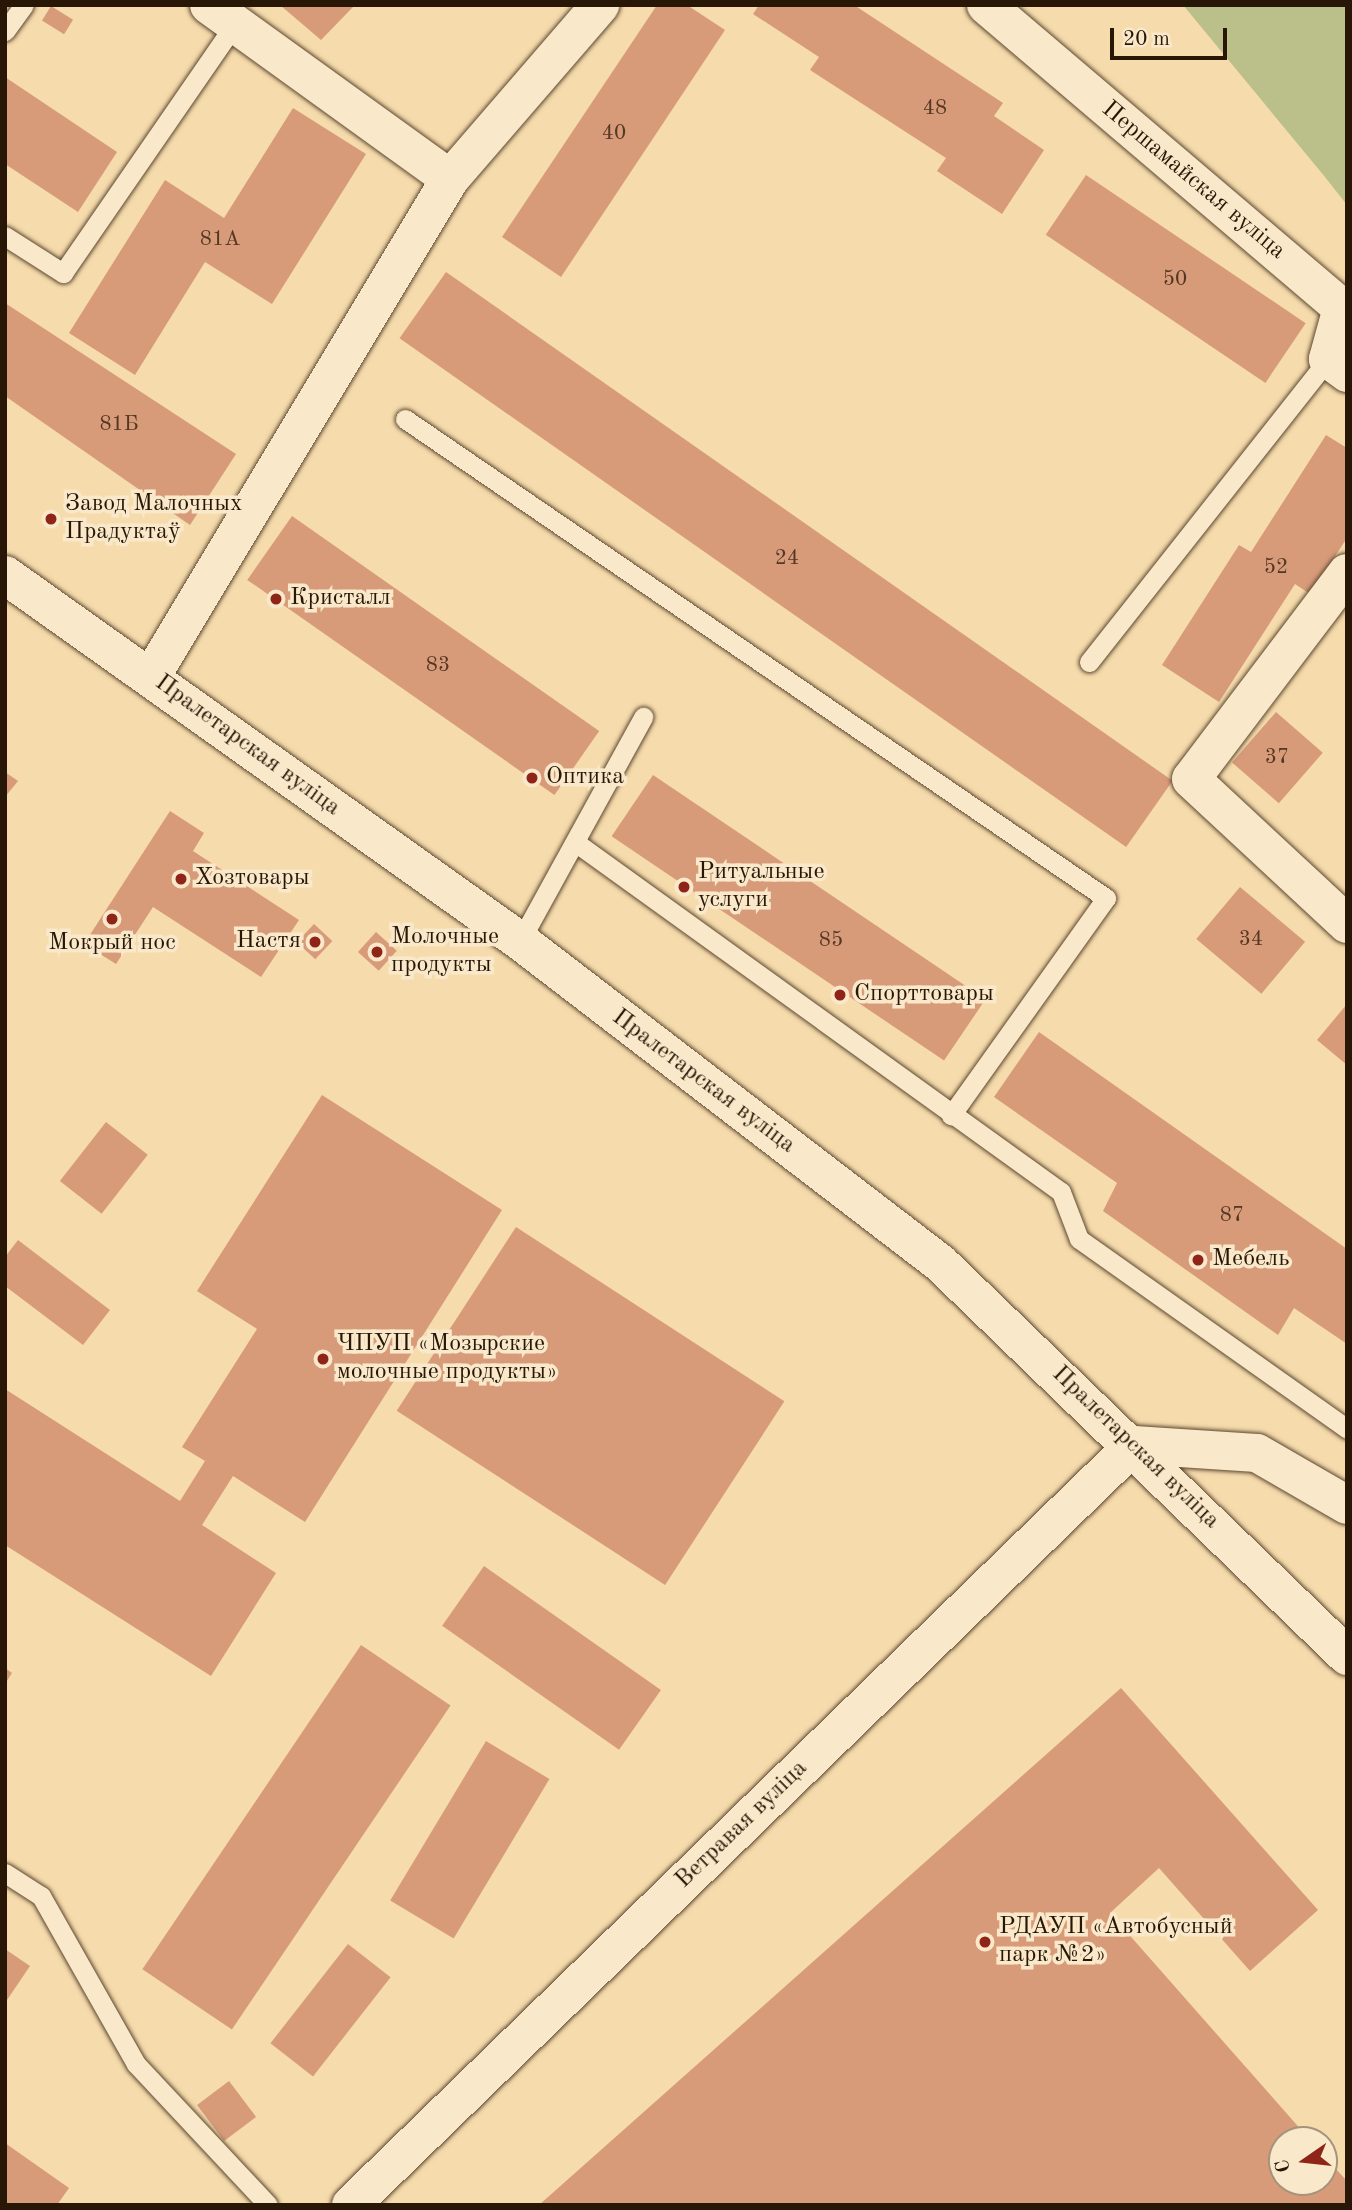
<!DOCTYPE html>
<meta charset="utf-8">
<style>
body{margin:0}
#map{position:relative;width:1352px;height:2210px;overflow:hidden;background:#f6dbac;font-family:"Old Standard TT",serif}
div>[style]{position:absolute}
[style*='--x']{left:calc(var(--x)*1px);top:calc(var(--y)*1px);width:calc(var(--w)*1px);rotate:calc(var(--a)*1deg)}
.green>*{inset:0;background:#bbc08a}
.building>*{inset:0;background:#d89b7a;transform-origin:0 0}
.roads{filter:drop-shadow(0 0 2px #5c4830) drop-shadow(0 0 2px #5c4830)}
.lane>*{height:19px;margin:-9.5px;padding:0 9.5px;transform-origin:9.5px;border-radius:9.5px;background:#f9e8c9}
.street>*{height:38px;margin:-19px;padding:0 19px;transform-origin:19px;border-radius:19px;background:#f9e8c9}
.secondary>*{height:38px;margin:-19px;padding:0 19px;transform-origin:19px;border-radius:19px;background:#f9e8c9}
.dots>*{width:19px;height:19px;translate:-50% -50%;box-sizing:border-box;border:4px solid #f9e8c9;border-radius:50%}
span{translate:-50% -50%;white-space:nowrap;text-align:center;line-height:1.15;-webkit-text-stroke:7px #f9e8c9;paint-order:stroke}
.number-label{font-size:21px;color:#543823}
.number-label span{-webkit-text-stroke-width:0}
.street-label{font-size:24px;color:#281706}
.poi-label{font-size:24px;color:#281706}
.left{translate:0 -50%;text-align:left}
.right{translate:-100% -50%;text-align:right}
.frame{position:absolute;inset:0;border:7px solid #281706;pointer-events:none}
.north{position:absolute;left:1268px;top:2126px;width:70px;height:70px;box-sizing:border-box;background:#f9e8c9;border:2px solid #a5947b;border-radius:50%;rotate:256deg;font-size:19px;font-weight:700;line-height:28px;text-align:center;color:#281706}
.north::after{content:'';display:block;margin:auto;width:24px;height:32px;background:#8f2418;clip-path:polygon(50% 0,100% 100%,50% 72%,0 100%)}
.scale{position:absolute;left:1110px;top:28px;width:117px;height:32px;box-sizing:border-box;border:4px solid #281706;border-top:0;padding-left:9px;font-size:21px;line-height:24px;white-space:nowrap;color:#281706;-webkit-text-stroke:5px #f9e8c9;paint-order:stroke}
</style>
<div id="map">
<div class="green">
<div style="clip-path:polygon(1183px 5px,1347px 5px,1347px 205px,1325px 177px)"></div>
</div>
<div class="building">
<div style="clip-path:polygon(280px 5px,351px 5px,353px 7px,321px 40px)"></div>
<div style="clip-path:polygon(657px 5px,687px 5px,725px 30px,561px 277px,502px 237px)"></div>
<div style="clip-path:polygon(759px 5px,854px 5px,1003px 103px,994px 116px,1044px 150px,1002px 214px,937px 171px,946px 158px,810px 70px,819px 57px,753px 14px)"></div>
<div style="left:51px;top:6px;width:26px;height:17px;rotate:32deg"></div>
<div style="clip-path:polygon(5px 77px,117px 152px,78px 212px,5px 164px)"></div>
<div style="clip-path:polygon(293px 108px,366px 154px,272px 304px,205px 262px,135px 375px,69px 333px,165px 180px,224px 218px)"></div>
<div style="left:1086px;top:175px;width:265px;height:72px;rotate:34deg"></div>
<div style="left:446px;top:272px;width:887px;height:81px;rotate:35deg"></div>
<div style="clip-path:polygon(5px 303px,236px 454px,190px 525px,5px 396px)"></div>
<div style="clip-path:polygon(1326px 435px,1347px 448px,1347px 538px,1310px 594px,1295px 584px,1219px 702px,1162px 665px,1239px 545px,1251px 552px)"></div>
<div style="left:292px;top:516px;width:375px;height:78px;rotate:35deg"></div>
<div style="left:1276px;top:712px;width:62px;height:67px;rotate:41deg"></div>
<div style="clip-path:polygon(5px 772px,18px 781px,5px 797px)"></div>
<div style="left:653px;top:775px;width:401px;height:74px;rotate:34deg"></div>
<div style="clip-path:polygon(170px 811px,204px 833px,193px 851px,299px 920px,261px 977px,153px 907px,116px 964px,84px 944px)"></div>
<div style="left:1240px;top:887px;width:85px;height:68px;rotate:40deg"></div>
<div style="left:314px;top:924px;width:25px;height:25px;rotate:43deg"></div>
<div style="left:376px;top:932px;width:28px;height:27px;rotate:42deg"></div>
<div style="clip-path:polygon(1347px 1004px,1347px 1065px,1317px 1040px)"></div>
<div style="clip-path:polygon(1039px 1032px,1347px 1249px,1347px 1344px,1294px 1308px,1278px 1335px,1103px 1211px,1117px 1183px,994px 1097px)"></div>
<div style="clip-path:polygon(322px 1095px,502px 1210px,305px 1522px,233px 1476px,202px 1525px,276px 1573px,211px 1676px,5px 1545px,5px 1389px,180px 1501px,205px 1461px,182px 1447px,257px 1329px,197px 1291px)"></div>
<div style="left:106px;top:1122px;width:53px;height:75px;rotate:38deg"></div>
<div style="left:516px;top:1227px;width:320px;height:219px;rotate:33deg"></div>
<div style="clip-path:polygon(18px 1240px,110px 1310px,83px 1345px,5px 1286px,5px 1257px)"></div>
<div style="left:484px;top:1566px;width:216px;height:73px;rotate:35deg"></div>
<div style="left:361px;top:1645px;width:108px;height:391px;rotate:34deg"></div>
<div style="clip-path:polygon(5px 1668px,12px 1673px,5px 1684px)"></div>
<div style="clip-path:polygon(1121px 1688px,1318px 1910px,1250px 1971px,1159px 1868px,1110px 1913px,1310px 2140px,1282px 2140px,1282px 2182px,1324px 2182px,1324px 2156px,1347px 2181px,1347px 2205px,539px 2205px)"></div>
<div style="left:486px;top:1741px;width:74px;height:186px;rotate:31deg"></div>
<div style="left:348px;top:1944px;width:54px;height:126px;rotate:38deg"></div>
<div style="clip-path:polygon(5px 1949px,30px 1966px,5px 2003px)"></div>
<div style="left:229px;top:2081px;width:45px;height:40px;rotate:53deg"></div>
<div style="clip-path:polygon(5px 2143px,69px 2188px,57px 2205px,5px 2205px)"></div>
</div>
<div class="roads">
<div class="lane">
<div style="--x:5;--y:31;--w:32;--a:-54"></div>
<div style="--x:5;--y:236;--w:69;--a:32.5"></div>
<div style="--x:63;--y:273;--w:303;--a:-55.4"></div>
<div style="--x:405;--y:419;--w:849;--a:34.35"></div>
<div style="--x:1106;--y:898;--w:267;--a:125.5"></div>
<div style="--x:1089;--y:662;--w:386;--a:-51.7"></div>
<div style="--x:575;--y:842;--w:599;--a:35.76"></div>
<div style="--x:1061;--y:1192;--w:50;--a:69"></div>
<div style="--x:1079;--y:1239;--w:329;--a:35.3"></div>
<div style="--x:520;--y:941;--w:256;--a:-61.2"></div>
<div style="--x:5;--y:1873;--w:43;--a:32.6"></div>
<div style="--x:41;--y:1896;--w:193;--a:60.5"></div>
<div style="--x:136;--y:2064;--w:193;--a:46.9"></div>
</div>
<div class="street">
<div style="--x:209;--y:5;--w:297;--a:35.8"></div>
<div style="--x:986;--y:5;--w:467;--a:40.4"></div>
<div style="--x:1342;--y:308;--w:53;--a:105.4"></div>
<div style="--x:1328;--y:359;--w:24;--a:36"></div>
<div style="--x:1347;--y:573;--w:258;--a:127.1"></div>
<div style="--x:1191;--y:779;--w:213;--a:42.9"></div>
<div style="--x:151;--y:677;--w:581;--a:-59.02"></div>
<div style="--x:450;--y:179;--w:230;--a:-49.2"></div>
<div style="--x:351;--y:2205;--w:1091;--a:-44.15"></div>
<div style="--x:1134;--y:1445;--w:123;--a:3.7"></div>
<div style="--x:1257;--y:1453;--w:104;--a:30"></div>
</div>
<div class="secondary">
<div style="--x:5;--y:575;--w:632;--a:35.4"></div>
<div style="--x:520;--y:941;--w:529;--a:37.48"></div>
<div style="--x:940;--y:1263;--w:566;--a:44"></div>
</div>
</div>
<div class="dots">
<div style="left:51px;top:519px;background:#8f2418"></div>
<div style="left:276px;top:599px;background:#8f2418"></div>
<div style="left:532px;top:778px;background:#8f2418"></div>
<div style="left:181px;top:879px;background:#8f2418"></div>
<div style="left:684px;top:887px;background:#8f2418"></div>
<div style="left:112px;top:919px;background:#8f2418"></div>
<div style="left:315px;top:942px;background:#8f2418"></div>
<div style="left:377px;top:952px;background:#8f2418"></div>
<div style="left:840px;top:995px;background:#8f2418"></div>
<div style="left:1198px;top:1260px;background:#8f2418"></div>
<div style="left:323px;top:1359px;background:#8f2418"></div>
<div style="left:985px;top:1942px;background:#8f2418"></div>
</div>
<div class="number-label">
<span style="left:935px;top:109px">48</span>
<span style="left:614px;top:134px">40</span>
<span style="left:220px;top:240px">81А</span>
<span style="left:1175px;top:280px">50</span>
<span style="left:119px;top:425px">81Б</span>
<span style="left:787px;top:559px">24</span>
<span style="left:1276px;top:568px">52</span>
<span style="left:438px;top:666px">83</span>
<span style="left:1277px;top:758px">37</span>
<span style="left:1251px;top:940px">34</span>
<span style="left:831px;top:941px">85</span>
<span style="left:1232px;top:1216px">87</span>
</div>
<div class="street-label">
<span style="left:1193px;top:181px;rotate:40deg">Першамайская вуліца</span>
<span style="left:247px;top:746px;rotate:36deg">Пралетарская вуліца</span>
<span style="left:703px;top:1082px;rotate:37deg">Пралетарская вуліца</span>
<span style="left:1135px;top:1448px;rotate:44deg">Пралетарская вуліца</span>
<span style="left:742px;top:1825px;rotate:-44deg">Ветравая вуліца</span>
</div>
<div class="poi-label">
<span class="left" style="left:65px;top:519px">Завод Малочных<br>Прадуктаў</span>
<span class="left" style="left:290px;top:599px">Кристалл</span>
<span class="left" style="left:546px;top:778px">Оптика</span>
<span class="left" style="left:698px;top:887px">Ритуальные<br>услуги</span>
<span class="left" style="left:195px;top:879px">Хозтовары</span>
<span class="left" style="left:391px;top:952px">Молочные<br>продукты</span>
<span class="right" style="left:301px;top:942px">Настя</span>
<span style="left:112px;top:944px">Мокрый нос</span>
<span class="left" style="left:854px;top:995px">Спорттовары</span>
<span class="left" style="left:1212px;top:1260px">Мебель</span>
<span class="left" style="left:337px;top:1359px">ЧПУП «Мозырские<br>молочные продукты»</span>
<span class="left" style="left:999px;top:1942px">РДАУП «Автобусный<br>парк №2»</span>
</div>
<div class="frame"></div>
<div class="north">С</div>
<div class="scale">20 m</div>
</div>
